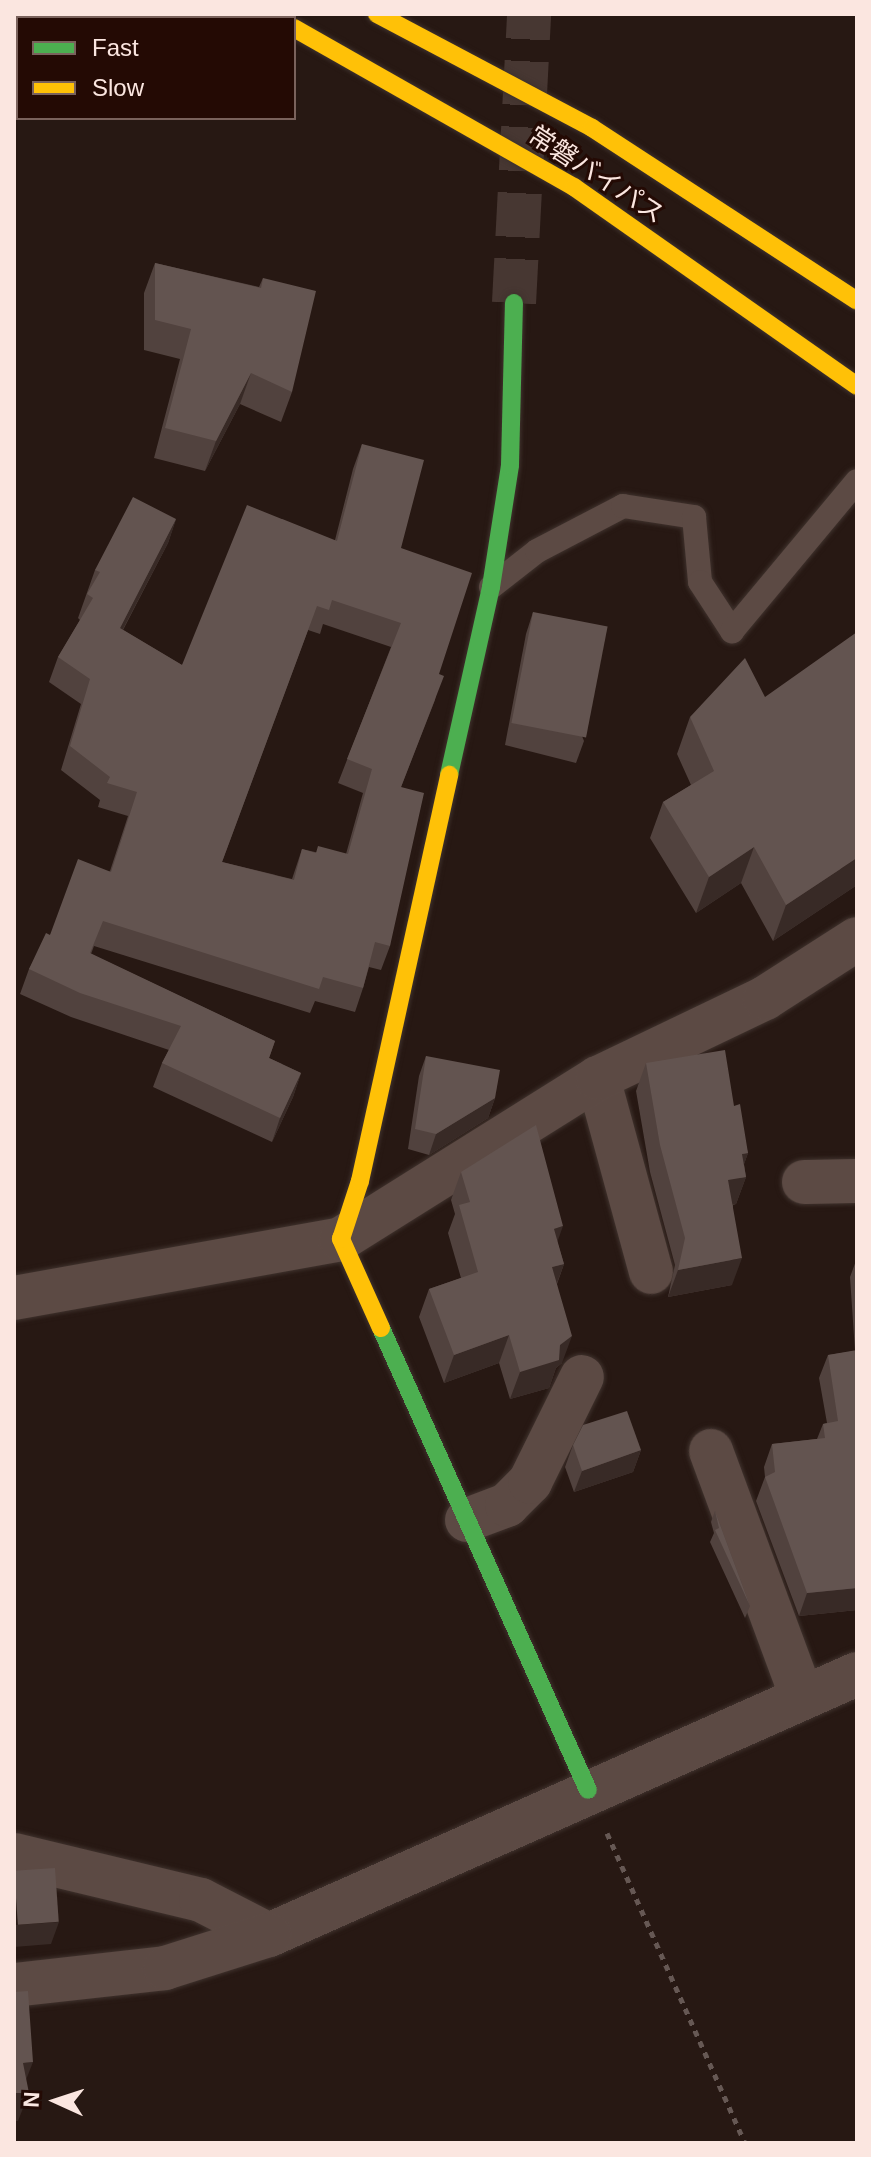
<!DOCTYPE html>
<meta charset="utf-8">
<style>
body{margin:0}
#map{position:relative;width:871px;height:2157px;overflow:hidden;background:#271813;font-family:Helvetica,"Noto Sans JP",sans-serif}
div>[style]{position:absolute}
[style*='--x']{left:calc(var(--x)*1px);top:calc(var(--y)*1px);width:calc(var(--w)*1px);rotate:calc(var(--a)*1deg)}
.secondary-tunnel>*{height:44px;margin-top:-22px;transform-origin:0;background:repeating-linear-gradient(90deg,#473732 0 44px,transparent 0 66px)}
.path>*{height:5px;margin-top:-2.5px;transform-origin:0;background:repeating-linear-gradient(90deg,#665854 0 6px,transparent 0 12px)}
.roads{filter:drop-shadow(0 0 2px #3f322d) drop-shadow(0 0 2px #3f322d)}
.lane>*{height:24px;margin:-12px;padding:0 12px;transform-origin:12px;border-radius:12px;background:#5c4a44}
.street>*{height:44px;margin:-22px;padding:0 22px;transform-origin:22px;border-radius:22px;background:#5c4a44}
.fast>*{height:18px;margin:-9px;padding:0 9px;transform-origin:9px;border-radius:9px;background:#4caf50}
.slow>*{height:18px;margin:-9px;padding:0 9px;transform-origin:9px;border-radius:9px;background:#ffc107}
.wall>*{inset:0;background:#51423e}
.shaded-wall>*{inset:0;background:#382a26}
.building>*{inset:0;background:#635450;transform-origin:0 0}
span{translate:-50% -50%;white-space:nowrap;text-align:center;line-height:1.15;-webkit-text-stroke:6px #240a04;paint-order:stroke}
.street-label{font-size:26px;color:#fbe6e0}
.frame{position:absolute;inset:0;border:16px solid #fbe6e0;pointer-events:none}
.legend{position:absolute;left:16px;top:16px;width:280px;height:104px;box-sizing:border-box;background:#240a04;border:2px solid #7a625c;margin:0;padding:10px 14px;list-style:none;font-size:24px;color:#fbe6e0}
.legend li{display:flex;align-items:center;gap:16px;height:40px}
.legend b{width:40px;border:2px solid #7a625c}
.north{position:absolute;left:16px;top:2061px;width:80px;height:80px;-webkit-text-stroke:6px #240a04;paint-order:stroke;rotate:273deg;font-size:22px;font-weight:700;line-height:32px;text-align:center;color:#fbe6e0}
.north::after{content:'';display:block;margin:auto;width:28px;height:36px;background:#fbe6e0;clip-path:polygon(50% 0,100% 100%,50% 72%,0 100%)}
</style>
<div id="map">
<div class="secondary-tunnel">
<div style="--x:514;--y:303;--w:289;--a:-87"></div>
</div>
<div class="path">
<div style="--x:607;--y:1833;--w:339;--a:66"></div>
</div>
<div class="roads">
<div class="lane">
<div style="--x:491;--y:587;--w:58;--a:-38"></div>
<div style="--x:537;--y:551;--w:97;--a:-27.6"></div>
<div style="--x:623;--y:506;--w:72;--a:8.8"></div>
<div style="--x:694;--y:517;--w:65;--a:84.7"></div>
<div style="--x:700;--y:582;--w:59;--a:56.9"></div>
<div style="--x:732;--y:631;--w:195;--a:-50.2"></div>
</div>
<div class="street">
<div style="--x:598;--y:1078;--w:201;--a:74.7"></div>
<div style="--x:804;--y:1182;--w:53;--a:-1.1"></div>
<div style="--x:14;--y:1298;--w:332;--a:-10.2"></div>
<div style="--x:341;--y:1239;--w:303;--a:-32.1"></div>
<div style="--x:598;--y:1078;--w:185;--a:-25.6"></div>
<div style="--x:765;--y:998;--w:109;--a:-32.7"></div>
<div style="--x:711;--y:1451;--w:262;--a:69.7"></div>
<div style="--x:467;--y:1520;--w:43;--a:-20.6"></div>
<div style="--x:507;--y:1505;--w:33;--a:-45"></div>
<div style="--x:530;--y:1482;--w:117;--a:-63.7"></div>
<div style="--x:14;--y:1855;--w:192;--a:13.5"></div>
<div style="--x:201;--y:1900;--w:76;--a:27.2"></div>
<div style="--x:269;--y:1935;--w:643;--a:-23.94"></div>
<div style="--x:14;--y:1985;--w:152;--a:-6.4"></div>
<div style="--x:165;--y:1968;--w:109;--a:-17.6"></div>
</div>
<div class="fast">
<div style="--x:449;--y:775;--w:193;--a:-77.4"></div>
<div style="--x:491;--y:587;--w:123;--a:-81.1"></div>
<div style="--x:510;--y:465;--w:162;--a:-88.6"></div>
<div style="--x:381;--y:1328;--w:506;--a:65.87"></div>
</div>
<div class="slow">
<div style="--x:377;--y:14;--w:243;--a:27.9"></div>
<div style="--x:592;--y:128;--w:316;--a:33.1"></div>
<div style="--x:294;--y:28;--w:322;--a:29.6"></div>
<div style="--x:574;--y:187;--w:346;--a:35.1"></div>
<div style="--x:381;--y:1328;--w:98;--a:-114.2"></div>
<div style="--x:341;--y:1239;--w:61;--a:-71.9"></div>
<div style="--x:360;--y:1181;--w:416;--a:-77.6"></div>
</div>
</div>
<div class="wall">
<div style="clip-path:polygon(155px 263px,259px 287px,263px 278px,292px 392px,281px 422px,240px 404px,205px 471px,154px 458px,180px 359px,144px 350px,144px 293px)"></div>
<div style="clip-path:polygon(evenodd,362px 444px,401px 548px,439px 674px,435px 700px,401px 787px,390px 946px,381px 970px,369px 967px,363px 988px,355px 1012px,315px 1001px,310px 1013px,94px 946px,91px 954px,275px 1041px,269px 1058px,301px 1073px,293px 1097px,272px 1142px,153px 1087px,162px 1063px,169px 1050px,71px 1017px,20px 994px,29px 969px,50px 935px,110px 871px,128px 816px,98px 807px,100px 800px,61px 770px,81px 704px,49px 682px,58px 657px,80px 620px,78px 618px,95px 570px,176px 519px,168px 543px,123px 630px,182px 665px,335px 540px,353px 469px,362px 444px,323px 624px,391px 647px,338px 783px,363px 793px,346px 854px,315px 852px,302px 849px,292px 879px,222px 862px,308px 630px,320px 634px,323px 624px)"></div>
<div style="clip-path:polygon(533px 612px,584px 741px,576px 763px,505px 745px,526px 634px)"></div>
<div style="clip-path:polygon(690px 717px,857px 885px,773px 941px,741px 883px,696px 913px,650px 838px,663px 802px,691px 785px,677px 754px)"></div>
<div style="clip-path:polygon(426px 1056px,495px 1098px,488px 1118px,429px 1155px,408px 1149px,419px 1076px)"></div>
<div style="clip-path:polygon(646px 1063px,734px 1106px,748px 1153px,744px 1164px,746px 1177px,736px 1204px,733px 1205px,732px 1285px,668px 1297px,675px 1265px,650px 1172px,636px 1091px)"></div>
<div style="clip-path:polygon(461px 1172px,557px 1241px,564px 1264px,557px 1284px,562px 1363px,556px 1368px,549px 1388px,510px 1399px,499px 1363px,444px 1383px,419px 1317px,429px 1289px,461px 1278px,448px 1233px,455px 1214px,451px 1200px)"></div>
<div style="clip-path:polygon(857px 1258px,857px 1610px,799px 1616px,756px 1501px,765px 1477px,764px 1467px,772px 1444px,817px 1439px,823px 1424px,827px 1423px,819px 1378px,828px 1355px,855px 1351px,850px 1277px)"></div>
<div style="clip-path:polygon(573px 1445px,641px 1450px,633px 1472px,574px 1492px,565px 1467px)"></div>
<div style="clip-path:polygon(715px 1511px,750px 1606px,745px 1618px,710px 1542px,714px 1533px,711px 1522px)"></div>
</div>
<div class="shaded-wall">
<div style="clip-path:polygon(251px 373px,240px 404px,205px 471px,216px 441px)"></div>
<div style="clip-path:polygon(176px 519px,168px 543px,111px 652px,120px 628px)"></div>
<div style="clip-path:polygon(754px 847px,741px 883px,696px 913px,709px 877px)"></div>
<div style="clip-path:polygon(857px 858px,857px 885px,773px 941px,786px 905px)"></div>
<div style="clip-path:polygon(301px 1073px,293px 1097px,272px 1142px,280px 1118px)"></div>
<div style="clip-path:polygon(495px 1098px,488px 1118px,429px 1155px,436px 1134px)"></div>
<div style="clip-path:polygon(748px 1153px,739px 1178px,746px 1177px,736px 1204px,718px 1207px,728px 1180px,742px 1154px)"></div>
<div style="clip-path:polygon(563px 1226px,553px 1254px,554px 1229px)"></div>
<div style="clip-path:polygon(742px 1258px,732px 1285px,668px 1297px,678px 1270px)"></div>
<div style="clip-path:polygon(564px 1264px,554px 1291px,552px 1267px)"></div>
<div style="clip-path:polygon(509px 1335px,499px 1363px,444px 1383px,454px 1355px)"></div>
<div style="clip-path:polygon(572px 1336px,562px 1363px,556px 1368px,549px 1388px,510px 1399px,520px 1372px)"></div>
<div style="clip-path:polygon(641px 1450px,633px 1472px,574px 1492px,582px 1471px)"></div>
<div style="clip-path:polygon(857px 1588px,857px 1610px,799px 1616px,807px 1593px)"></div>
<div style="clip-path:polygon(59px 1922px,51px 1944px,14px 1947px,14px 1925px)"></div>
<div style="clip-path:polygon(33px 2062px,22px 2090px,23px 2063px)"></div>
<div style="clip-path:polygon(14px 2093px,29px 2093px,18px 2121px,14px 2121px)"></div>
</div>
<div class="building">
<div style="clip-path:polygon(155px 263px,261px 288px,263px 278px,316px 291px,292px 392px,251px 373px,216px 441px,165px 428px,191px 329px,155px 320px)"></div>
<div style="clip-path:polygon(evenodd,362px 444px,424px 460px,401px 548px,472px 573px,439px 674px,444px 676px,401px 787px,424px 793px,390px 946px,375px 942px,363px 988px,323px 977px,319px 989px,103px 921px,90px 953px,275px 1041px,269px 1058px,301px 1073px,280px 1118px,162px 1063px,181px 1026px,80px 993px,29px 969px,46px 933px,50px 935px,78px 859px,111px 872px,137px 792px,107px 783px,110px 777px,70px 746px,90px 679px,58px 657px,93px 598px,87px 594px,100px 572px,95px 570px,133px 497px,176px 519px,120px 628px,182px 665px,247px 505px,337px 541px,362px 444px,332px 600px,401px 623px,347px 759px,372px 769px,348px 854px,318px 846px,316px 853px,302px 849px,294px 880px,222px 862px,317px 606px,329px 610px,332px 600px)"></div>
<div style="left:533px;top:612px;width:76px;height:113px;rotate:11deg"></div>
<div style="clip-path:polygon(857px 632px,857px 858px,786px 905px,754px 847px,709px 877px,663px 802px,714px 771px,690px 717px,745px 658px,765px 697px)"></div>
<div style="clip-path:polygon(725px 1050px,734px 1106px,740px 1104px,748px 1153px,742px 1154px,746px 1177px,728px 1180px,742px 1258px,678px 1270px,685px 1238px,660px 1145px,646px 1063px)"></div>
<div style="clip-path:polygon(426px 1056px,500px 1070px,495px 1098px,436px 1134px,415px 1129px)"></div>
<div style="clip-path:polygon(536px 1125px,563px 1226px,554px 1229px,564px 1264px,552px 1267px,572px 1336px,560px 1345px,559px 1360px,520px 1372px,509px 1335px,454px 1355px,429px 1289px,478px 1272px,459px 1205px,470px 1202px,461px 1172px)"></div>
<div style="clip-path:polygon(857px 1350px,857px 1588px,807px 1593px,765px 1477px,775px 1472px,772px 1444px,825px 1438px,823px 1424px,838px 1421px,828px 1355px)"></div>
<div style="clip-path:polygon(627px 1411px,641px 1450px,582px 1471px,573px 1445px,583px 1425px)"></div>
<div style="clip-path:polygon(715px 1511px,750px 1606px,715px 1530px,719px 1528px)"></div>
<div style="left:55px;top:1868px;width:54px;height:41px;rotate:86deg"></div>
<div style="clip-path:polygon(28px 1991px,33px 2062px,23px 2063px,29px 2093px,14px 2093px,14px 1992px)"></div>
</div>
<div class="street-label">
<span style="left:596px;top:175px;rotate:33deg">常磐バイパス</span>
</div>
<div class="frame"></div>
<ul class="legend">
<li><b style="height:10px;background:#4caf50"></b>Fast</li>
<li><b style="height:10px;background:#ffc107"></b>Slow</li>
</ul>
<div class="north">N</div>
</div>
